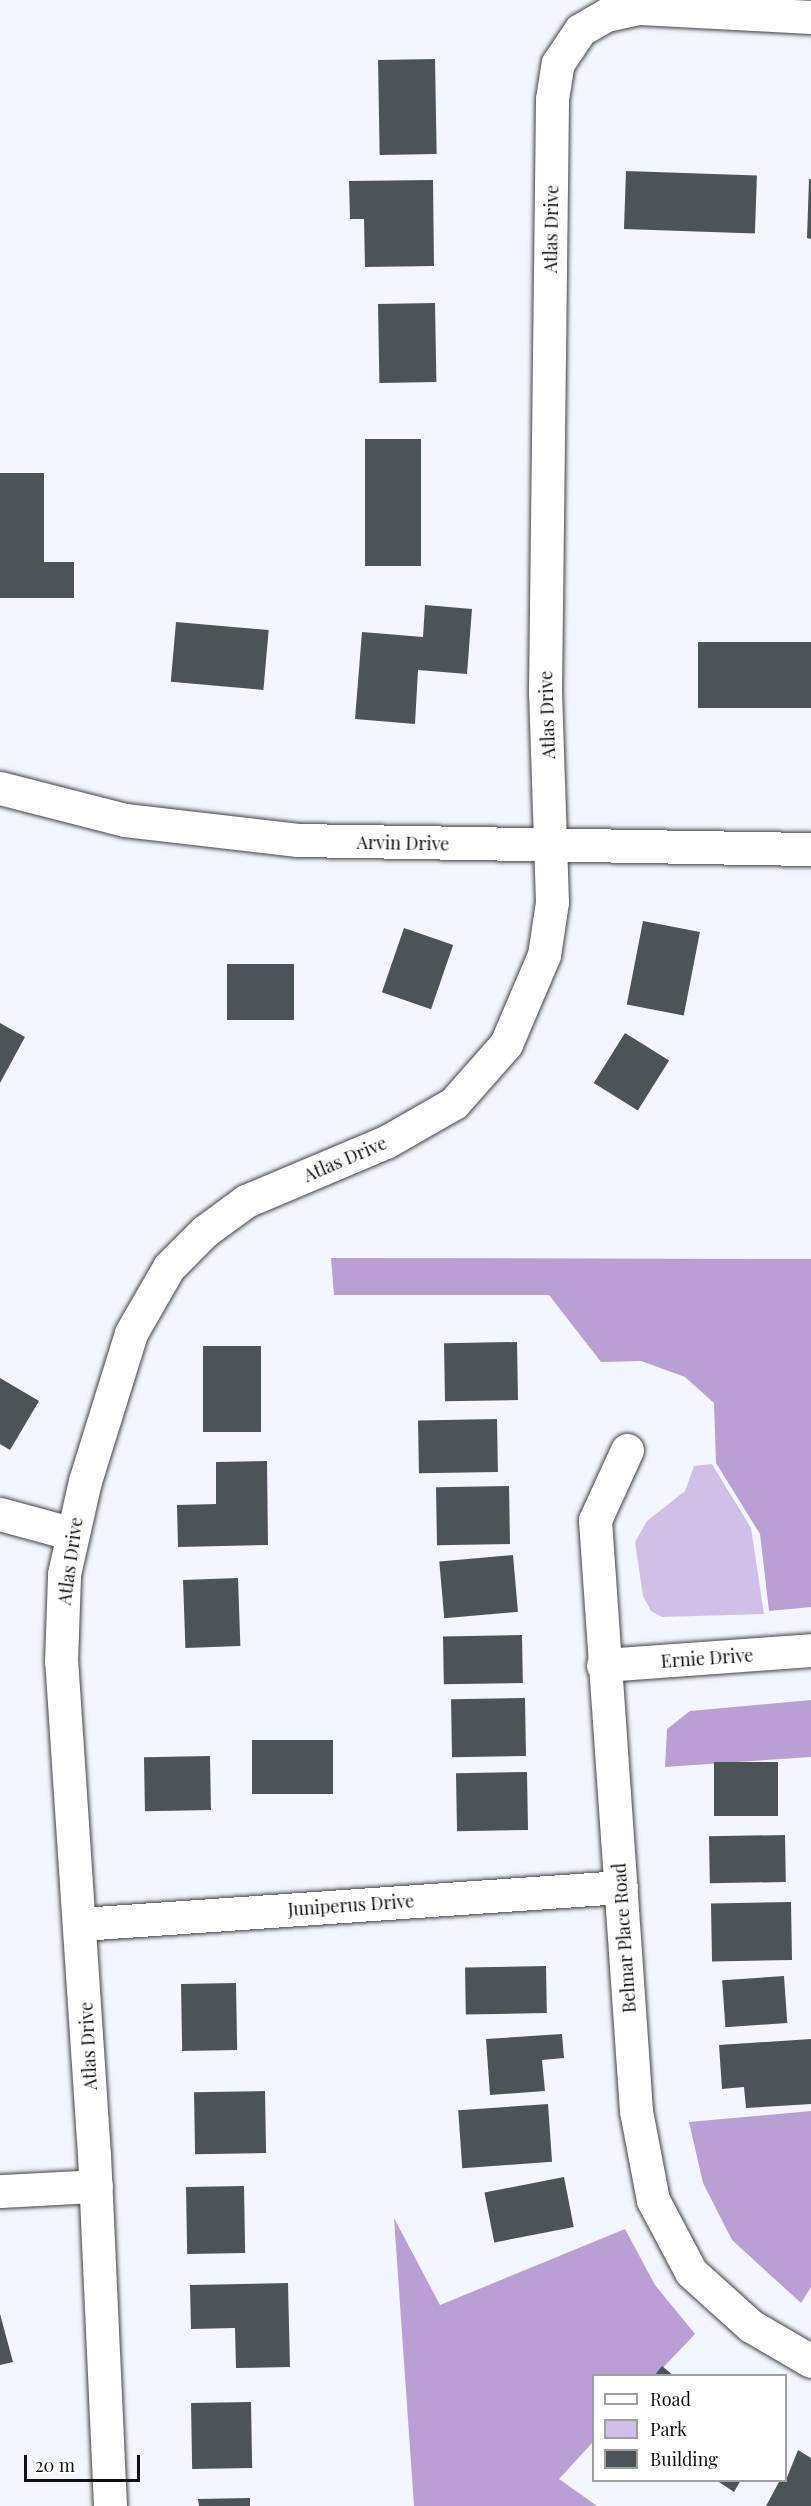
<!DOCTYPE html>
<style>
body{margin:0}
#map{position:relative;width:811px;height:2506px;overflow:hidden;background:#f3f6fe;font-family:"Playfair Display",serif}
div>[style]{position:absolute}
[style*='--x']{left:calc(var(--x)*1px);top:calc(var(--y)*1px);width:calc(var(--w)*1px);rotate:calc(var(--a)*1deg)}
.green>*{inset:0;background:#d0bfe6}
.forest>*{inset:0;background:#ba9fd5}
.building>*{inset:0;background:#4d5457;transform-origin:0 0}
.roads{filter:drop-shadow(0 0 2px #424242) drop-shadow(0 0 2px #424242)}
.street>*{height:33px;margin:-16.5px;padding:0 16.5px;transform-origin:16.5px;border-radius:16.5px;background:#fff}
span{translate:-50% -50%;white-space:nowrap;text-align:center;line-height:1.15;-webkit-text-stroke:6px #fff;paint-order:stroke}
.street-label{font-size:18px;color:#0f0f0f}
.legend{position:absolute;left:592px;top:2374px;width:195px;height:108px;box-sizing:border-box;background:#fff;border:2px solid #9f9f9f;margin:0;padding:8px 10px;list-style:none;font-size:18px;color:#0f0f0f}
.legend li{display:flex;align-items:center;gap:12px;height:30px}
.legend b{width:30px;border:2px solid #9f9f9f}
.scale{position:absolute;left:24px;top:2455px;width:116px;height:27px;box-sizing:border-box;border:3px solid #0f0f0f;border-top:0;padding-left:8px;font-size:18px;line-height:21px;white-space:nowrap;color:#0f0f0f;-webkit-text-stroke:4px #fff;paint-order:stroke}
</style>
<div id="map">
<div class="green">
<div style="clip-path:polygon(712px 1464px,751px 1528px,764px 1614px,662px 1617px,651px 1611px,643px 1596px,635px 1542px,647px 1521px,685px 1491px,694px 1466px)"></div>
</div>
<div class="forest">
<div style="clip-path:polygon(331px 1258px,811px 1259px,811px 1607px,769px 1611px,760px 1534px,716px 1463px,714px 1403px,685px 1377px,641px 1361px,601px 1362px,549px 1295px,334px 1295px)"></div>
<div style="clip-path:polygon(811px 1700px,811px 1757px,665px 1767px,667px 1729px,690px 1711px)"></div>
<div style="clip-path:polygon(811px 2111px,811px 2287px,801px 2303px,732px 2240px,703px 2183px,689px 2122px)"></div>
<div style="clip-path:polygon(394px 2218px,440px 2305px,625px 2229px,655px 2285px,695px 2334px,656px 2375px,594px 2376px,593px 2442px,559px 2479px,597px 2506px,414px 2506px)"></div>
</div>
<div class="building">
<div style="left:435px;top:59px;width:95px;height:57px;rotate:89deg"></div>
<div style="left:626px;top:171px;width:131px;height:58px;rotate:2deg"></div>
<div style="clip-path:polygon(809px 179px,811px 179px,811px 239px,807px 238px)"></div>
<div style="clip-path:polygon(433px 180px,434px 266px,365px 267px,364px 219px,350px 219px,349px 181px)"></div>
<div style="left:435px;top:303px;width:79px;height:57px;rotate:89deg"></div>
<div style="left:365px;top:439px;width:56px;height:127px"></div>
<div style="clip-path:polygon(0 473px,44px 473px,44px 562px,74px 562px,74px 598px,0 598px)"></div>
<div style="clip-path:polygon(425px 605px,472px 609px,467px 674px,418px 670px,415px 724px,355px 719px,362px 632px,423px 637px)"></div>
<div style="left:176px;top:622px;width:93px;height:60px;rotate:5deg"></div>
<div style="left:811px;top:642px;width:66px;height:113px;rotate:90deg"></div>
<div style="left:643px;top:921px;width:58px;height:85px;rotate:11deg"></div>
<div style="left:404px;top:928px;width:52px;height:68px;rotate:19deg"></div>
<div style="left:227px;top:964px;width:67px;height:56px"></div>
<div style="clip-path:polygon(0 1023px,25px 1037px,0 1083px)"></div>
<div style="left:625px;top:1033px;width:52px;height:59px;rotate:32deg"></div>
<div style="left:517px;top:1342px;width:58px;height:73px;rotate:89deg"></div>
<div style="left:203px;top:1346px;width:58px;height:86px"></div>
<div style="clip-path:polygon(0 1378px,39px 1401px,10px 1450px,0 1444px)"></div>
<div style="left:497px;top:1419px;width:53px;height:79px;rotate:89deg"></div>
<div style="clip-path:polygon(267px 1461px,268px 1545px,178px 1547px,177px 1505px,216px 1504px,216px 1462px)"></div>
<div style="left:509px;top:1486px;width:58px;height:73px;rotate:89deg"></div>
<div style="left:513px;top:1555px;width:57px;height:74px;rotate:85deg"></div>
<div style="left:238px;top:1578px;width:68px;height:55px;rotate:88deg"></div>
<div style="left:522px;top:1635px;width:48px;height:79px;rotate:89deg"></div>
<div style="left:525px;top:1698px;width:58px;height:74px;rotate:89deg"></div>
<div style="left:333px;top:1740px;width:54px;height:81px;rotate:90deg"></div>
<div style="left:210px;top:1756px;width:54px;height:66px;rotate:89deg"></div>
<div style="left:778px;top:1762px;width:54px;height:64px;rotate:90deg"></div>
<div style="left:527px;top:1772px;width:58px;height:71px;rotate:89deg"></div>
<div style="left:785px;top:1835px;width:47px;height:76px;rotate:89deg"></div>
<div style="left:791px;top:1902px;width:58px;height:80px;rotate:89deg"></div>
<div style="left:546px;top:1966px;width:47px;height:81px;rotate:89deg"></div>
<div style="left:784px;top:1976px;width:47px;height:62px;rotate:86deg"></div>
<div style="left:236px;top:1983px;width:67px;height:55px;rotate:89deg"></div>
<div style="clip-path:polygon(562px 2034px,564px 2058px,542px 2060px,545px 2091px,490px 2095px,486px 2039px)"></div>
<div style="clip-path:polygon(811px 2039px,811px 2104px,746px 2108px,744px 2087px,722px 2089px,719px 2045px)"></div>
<div style="left:265px;top:2091px;width:62px;height:71px;rotate:89deg"></div>
<div style="left:548px;top:2104px;width:58px;height:90px;rotate:86deg"></div>
<div style="left:564px;top:2177px;width:51px;height:81px;rotate:79deg"></div>
<div style="left:244px;top:2186px;width:67px;height:58px;rotate:89deg"></div>
<div style="clip-path:polygon(288px 2283px,290px 2367px,236px 2368px,235px 2328px,191px 2329px,190px 2285px)"></div>
<div style="clip-path:polygon(0 2314px,13px 2362px,0 2365px)"></div>
<div style="clip-path:polygon(662px 2366px,674px 2376px,654px 2376px)"></div>
<div style="left:251px;top:2402px;width:66px;height:60px;rotate:89deg"></div>
<div style="clip-path:polygon(798px 2450px,811px 2458px,811px 2506px,766px 2506px,780px 2480px,786px 2480px)"></div>
<div style="clip-path:polygon(716px 2480px,741px 2480px,734px 2492px)"></div>
<div style="clip-path:polygon(250px 2498px,250px 2506px,199px 2506px,198px 2499px)"></div>
</div>
<div class="roads">
<div class="street">
<div style="--x:0;--y:788;--w:129;--a:14.4"></div>
<div style="--x:125;--y:820;--w:174;--a:6.6"></div>
<div style="--x:298;--y:840;--w:513;--a:1.01"></div>
<div style="--x:627;--y:1450;--w:77;--a:114.6"></div>
<div style="--x:595;--y:1520;--w:592;--a:86.03"></div>
<div style="--x:636;--y:2111;--w:91;--a:79.2"></div>
<div style="--x:653;--y:2200;--w:81;--a:62.2"></div>
<div style="--x:691;--y:2272;--w:81;--a:42"></div>
<div style="--x:751;--y:2326;--w:69;--a:30.3"></div>
<div style="--x:0;--y:1514;--w:73;--a:15.2"></div>
<div style="--x:603;--y:1665;--w:209;--a:-4.1"></div>
<div style="--x:81;--y:1924;--w:541;--a:-3.92"></div>
<div style="--x:0;--y:2191;--w:96;--a:-3"></div>
<div style="--x:110;--y:2506;--w:351;--a:-92.6"></div>
<div style="--x:94;--y:2155;--w:494;--a:-93.8"></div>
<div style="--x:61;--y:1662;--w:88;--a:-88"></div>
<div style="--x:64;--y:1574;--w:95;--a:-77.3"></div>
<div style="--x:85;--y:1481;--w:155;--a:-72.7"></div>
<div style="--x:131;--y:1333;--w:76;--a:-60.1"></div>
<div style="--x:169;--y:1267;--w:51;--a:-45"></div>
<div style="--x:205;--y:1231;--w:51;--a:-36.2"></div>
<div style="--x:246;--y:1201;--w:152;--a:-22.9"></div>
<div style="--x:386;--y:1142;--w:78;--a:-29.8"></div>
<div style="--x:454;--y:1103;--w:79;--a:-48.6"></div>
<div style="--x:506;--y:1044;--w:97;--a:-66.9"></div>
<div style="--x:544;--y:955;--w:54;--a:-81.4"></div>
<div style="--x:552;--y:902;--w:210;--a:-91.9"></div>
<div style="--x:545;--y:692;--w:593;--a:-89.32"></div>
<div style="--x:552;--y:99;--w:36;--a:-81"></div>
<div style="--x:558;--y:63;--w:40;--a:-56"></div>
<div style="--x:580;--y:30;--w:30;--a:-30"></div>
<div style="--x:606;--y:15;--w:35;--a:-12"></div>
<div style="--x:640;--y:8;--w:171;--a:3"></div>
</div>
</div>
<div class="street-label">
<span style="left:551px;top:229px;rotate:-89deg">Atlas Drive</span>
<span style="left:547px;top:715px;rotate:-92deg">Atlas Drive</span>
<span style="left:403px;top:843px;rotate:1deg">Arvin Drive</span>
<span style="left:345px;top:1159px;rotate:-23deg">Atlas Drive</span>
<span style="left:70px;top:1561px;rotate:-82deg">Atlas Drive</span>
<span style="left:707px;top:1658px;rotate:-4deg">Ernie Drive</span>
<span style="left:351px;top:1905px;rotate:-4deg">Juniperus Drive</span>
<span style="left:624px;top:1938px;rotate:-94deg">Belmar Place Road</span>
<span style="left:88px;top:2046px;rotate:-93deg">Atlas Drive</span>
</div>
<ul class="legend">
<li><b style="height:8px;background:#fff"></b>Road</li>
<li><b style="height:16px;background:#d0bfe6"></b>Park</li>
<li><b style="height:16px;background:#4d5457"></b>Building</li>
</ul>
<div class="scale">20 m</div>
</div>
